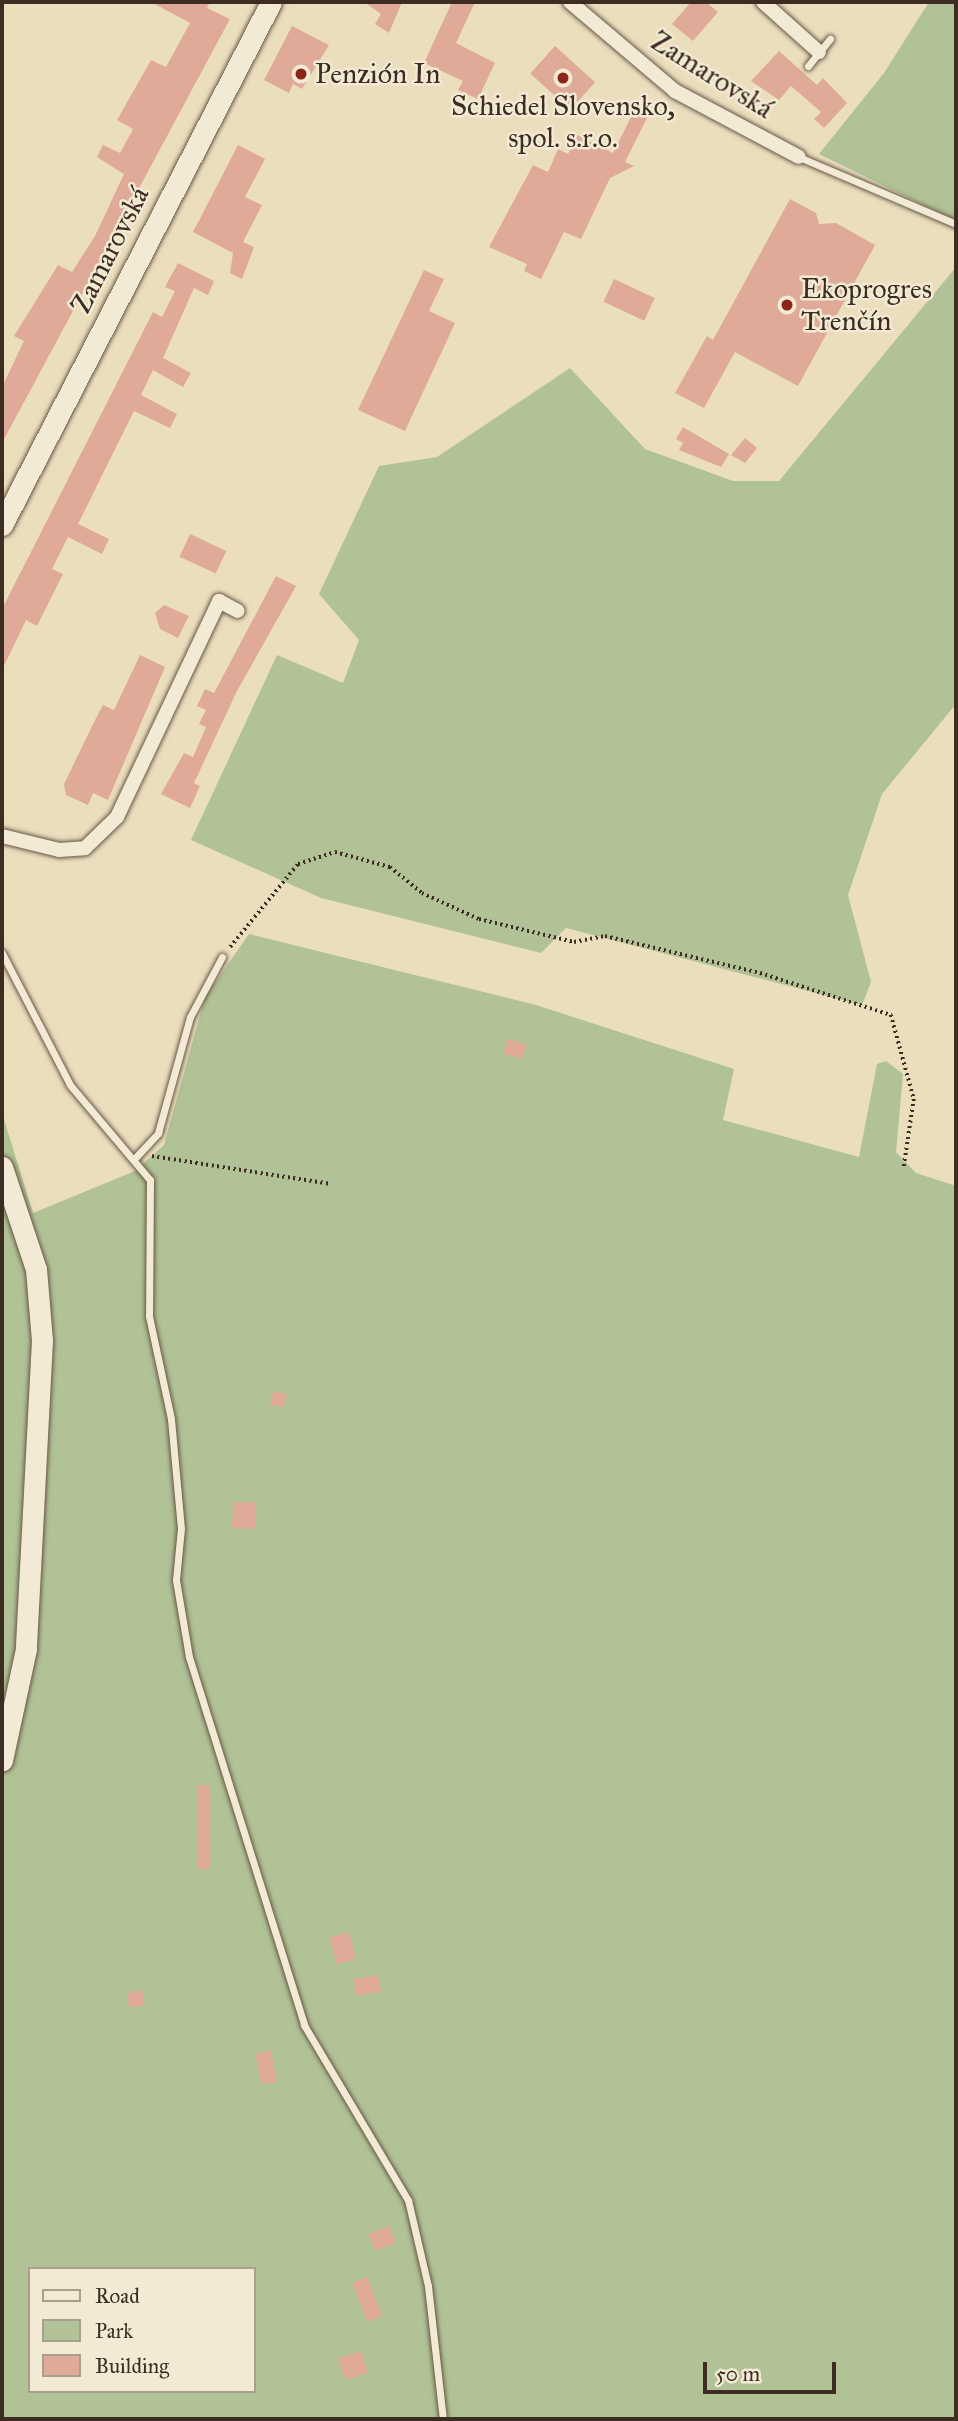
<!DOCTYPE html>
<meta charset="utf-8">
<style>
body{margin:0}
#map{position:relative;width:958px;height:2421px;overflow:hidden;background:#ebdebd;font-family:"IM FELL Great Primer",serif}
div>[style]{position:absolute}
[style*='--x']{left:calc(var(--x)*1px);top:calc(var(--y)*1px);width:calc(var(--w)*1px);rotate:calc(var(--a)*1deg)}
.green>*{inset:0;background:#b1c296}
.building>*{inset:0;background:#e0aa99;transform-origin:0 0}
.path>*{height:3.5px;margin-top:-1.75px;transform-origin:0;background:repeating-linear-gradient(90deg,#3d2c21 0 2px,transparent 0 5.5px)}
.roads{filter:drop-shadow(0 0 2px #685848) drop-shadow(0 0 2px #685848)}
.service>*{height:7px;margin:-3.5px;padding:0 3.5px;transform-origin:3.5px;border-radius:3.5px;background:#f2ead4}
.minor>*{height:14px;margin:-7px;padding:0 7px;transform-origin:7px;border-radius:7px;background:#f2ead4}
.secondary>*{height:21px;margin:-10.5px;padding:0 10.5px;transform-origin:10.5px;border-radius:10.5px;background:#f2ead4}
.dots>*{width:19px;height:19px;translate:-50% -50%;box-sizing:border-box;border:4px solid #f2ead4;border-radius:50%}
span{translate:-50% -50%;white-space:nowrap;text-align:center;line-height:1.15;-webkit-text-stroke:5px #f2ead4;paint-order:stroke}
.poi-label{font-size:28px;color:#3d2c21}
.left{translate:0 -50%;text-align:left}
.street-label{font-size:28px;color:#3d2c21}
.frame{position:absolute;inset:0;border:4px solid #3d2c21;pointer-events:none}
.legend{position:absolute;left:28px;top:2267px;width:228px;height:126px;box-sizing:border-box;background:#f2ead4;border:2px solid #aa9e8c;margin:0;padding:9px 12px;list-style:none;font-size:21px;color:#3d2c21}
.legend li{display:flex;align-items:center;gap:14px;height:35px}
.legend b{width:35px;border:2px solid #aa9e8c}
.scale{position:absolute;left:703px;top:2362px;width:133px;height:32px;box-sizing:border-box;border:4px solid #3d2c21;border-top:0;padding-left:9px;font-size:21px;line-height:24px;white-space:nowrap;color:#3d2c21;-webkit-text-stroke:5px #f2ead4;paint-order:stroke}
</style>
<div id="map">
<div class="green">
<div style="clip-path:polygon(929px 2px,956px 2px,956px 221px,819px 154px,884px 73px)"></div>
<div style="clip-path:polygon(956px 267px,956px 704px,882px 794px,848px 895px,871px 982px,862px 1005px,566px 928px,541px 953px,321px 898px,191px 840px,277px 655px,343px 683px,359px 640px,319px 594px,379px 466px,437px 457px,570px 368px,645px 449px,733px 481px,779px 481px)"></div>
<div style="clip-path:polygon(evenodd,249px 934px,536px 1005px,734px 1069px,723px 1120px,859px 1157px,877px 1064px,886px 1061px,903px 1074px,896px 1152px,916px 1173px,956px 1186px,956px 2419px,2px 2419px,2px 1113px,33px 1213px,135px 1171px,164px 1145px,205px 997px,249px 934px,30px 2269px,254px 2269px,254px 2391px,30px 2391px,30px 2269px)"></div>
</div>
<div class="building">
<div style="clip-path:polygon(151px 2px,210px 2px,207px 8px,230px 19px,2px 443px,2px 387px,24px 341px,14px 336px,58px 265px,72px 272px,95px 236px,124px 174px,97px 157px,103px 145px,120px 153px,133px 129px,117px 120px,151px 60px,166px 67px,190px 23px)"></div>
<div style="clip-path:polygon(364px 2px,402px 2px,389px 33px,375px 24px,381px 14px)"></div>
<div style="clip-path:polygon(452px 2px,475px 2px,456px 43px,495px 63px,478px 99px,458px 90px,463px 81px,424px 63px)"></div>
<div style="clip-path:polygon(691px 2px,706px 2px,718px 12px,693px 41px,672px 24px)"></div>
<div style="clip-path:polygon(292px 26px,329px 45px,302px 89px,293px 84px,289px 93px,264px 80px)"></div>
<div style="left:555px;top:46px;width:54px;height:37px;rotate:42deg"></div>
<div style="clip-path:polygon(779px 51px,817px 85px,823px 78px,847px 103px,824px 128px,814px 119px,821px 112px,791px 86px,779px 100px,751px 81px)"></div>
<div style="clip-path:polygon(636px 107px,649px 114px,625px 162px,634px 166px,610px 178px,581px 239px,564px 232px,541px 279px,524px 271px,527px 264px,489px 247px,533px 165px,548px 172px,558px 149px,568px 154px,577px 135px,613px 153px)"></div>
<div style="clip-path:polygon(238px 145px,265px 159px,245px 197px,262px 205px,243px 242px,254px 247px,242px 279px,230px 273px,233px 253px,193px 232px)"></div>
<div style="clip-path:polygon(790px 199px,816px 213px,819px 224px,836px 223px,875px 245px,798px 386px,735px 352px,704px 408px,675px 393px,707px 336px,713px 340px)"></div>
<div style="clip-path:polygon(178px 263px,214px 281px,208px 295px,194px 288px,163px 358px,191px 373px,183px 387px,153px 370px,141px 395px,177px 414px,170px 428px,134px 411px,78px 524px,109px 539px,102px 554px,68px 537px,52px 569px,63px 574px,37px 626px,26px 620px,2px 670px,2px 609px,153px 312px,162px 317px,175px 291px,165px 287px)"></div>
<div style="clip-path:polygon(424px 270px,444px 279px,429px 311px,455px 323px,405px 431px,358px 410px)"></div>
<div style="left:614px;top:279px;width:45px;height:25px;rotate:25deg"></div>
<div style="clip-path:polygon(683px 427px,729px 454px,721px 467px,679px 450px,683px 443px,676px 439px)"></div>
<div style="clip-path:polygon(745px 438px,757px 448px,745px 463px,731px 455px)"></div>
<div style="left:190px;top:534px;width:40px;height:25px;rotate:25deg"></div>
<div style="clip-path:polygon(276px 576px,296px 586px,237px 691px,194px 783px,200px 786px,190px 808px,161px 794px,184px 753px,193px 757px,206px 727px,199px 724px,206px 710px,197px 706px,205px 689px,214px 693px)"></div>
<div style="clip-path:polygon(164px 605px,189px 616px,178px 638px,160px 629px,155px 613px)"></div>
<div style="clip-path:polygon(140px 655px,165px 667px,108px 800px,93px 793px,88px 805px,66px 795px,64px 784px,98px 714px,103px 705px,114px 710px)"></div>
<div style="left:507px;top:1039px;width:20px;height:15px;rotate:15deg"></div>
<div style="left:273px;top:1391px;width:14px;height:14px;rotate:12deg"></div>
<div style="left:233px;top:1502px;width:23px;height:26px;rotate:2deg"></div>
<div style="left:197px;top:1785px;width:13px;height:84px"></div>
<div style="left:349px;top:1932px;width:28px;height:20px;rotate:75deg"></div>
<div style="left:378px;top:1975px;width:17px;height:25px;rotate:80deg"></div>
<div style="left:142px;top:1990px;width:15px;height:16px;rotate:79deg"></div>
<div style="left:271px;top:2051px;width:31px;height:16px;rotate:79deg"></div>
<div style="left:389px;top:2226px;width:18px;height:22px;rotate:68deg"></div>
<div style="left:367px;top:2277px;width:42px;height:16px;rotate:69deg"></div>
<div style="left:361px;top:2351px;width:23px;height:24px;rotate:72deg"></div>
</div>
<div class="path">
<div style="--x:230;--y:947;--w:107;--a:-50.7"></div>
<div style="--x:298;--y:864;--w:39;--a:-18"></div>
<div style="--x:335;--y:852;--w:57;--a:15.3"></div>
<div style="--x:390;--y:867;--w:41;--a:39.1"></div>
<div style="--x:422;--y:893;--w:63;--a:24.5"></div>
<div style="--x:479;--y:919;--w:98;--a:13.6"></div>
<div style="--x:574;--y:942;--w:32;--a:-11"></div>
<div style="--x:605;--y:936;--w:159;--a:13.4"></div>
<div style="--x:760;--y:973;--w:138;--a:17.8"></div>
<div style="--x:891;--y:1015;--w:87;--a:74.7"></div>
<div style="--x:914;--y:1099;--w:69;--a:98.4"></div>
<div style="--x:152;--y:1156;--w:180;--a:8.9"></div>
</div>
<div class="roads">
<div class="service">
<div style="--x:808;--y:66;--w:35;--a:-51"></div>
<div style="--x:799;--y:157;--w:171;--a:23.1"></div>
<div style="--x:2;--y:953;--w:148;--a:62.7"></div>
<div style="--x:70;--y:1085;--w:124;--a:49.9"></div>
<div style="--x:150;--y:1180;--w:136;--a:90.4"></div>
<div style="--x:149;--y:1316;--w:105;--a:77.9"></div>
<div style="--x:171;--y:1419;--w:109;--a:84.8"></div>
<div style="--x:181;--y:1528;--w:52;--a:95.5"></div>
<div style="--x:176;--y:1580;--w:78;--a:80.4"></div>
<div style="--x:189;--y:1657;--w:386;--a:72.6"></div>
<div style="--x:304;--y:2025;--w:204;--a:59.3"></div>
<div style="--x:408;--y:2200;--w:88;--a:76.9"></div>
<div style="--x:428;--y:2286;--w:134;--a:83.6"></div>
<div style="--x:135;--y:1158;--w:34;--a:-47"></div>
<div style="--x:158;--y:1133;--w:120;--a:-74.6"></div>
<div style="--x:190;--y:1017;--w:68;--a:-61.9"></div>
</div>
<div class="minor">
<div style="--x:570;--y:2;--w:138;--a:40.3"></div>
<div style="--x:675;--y:91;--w:140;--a:28"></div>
<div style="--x:763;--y:2;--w:75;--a:41.8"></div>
<div style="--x:2;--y:836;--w:59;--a:13.8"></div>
<div style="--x:59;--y:850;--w:26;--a:-4"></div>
<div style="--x:85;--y:848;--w:45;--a:-44.1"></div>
<div style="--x:117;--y:817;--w:239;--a:-64.7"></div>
<div style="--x:219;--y:601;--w:21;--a:28"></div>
</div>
<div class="secondary">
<div style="--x:2;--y:525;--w:588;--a:-62.78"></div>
<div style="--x:2;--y:1167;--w:108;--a:71.6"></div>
<div style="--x:36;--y:1269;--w:71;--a:85.2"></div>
<div style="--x:42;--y:1340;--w:309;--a:93"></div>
<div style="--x:26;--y:1649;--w:114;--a:102.2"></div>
</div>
</div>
<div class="dots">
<div style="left:301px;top:74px;background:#8f2418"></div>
<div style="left:563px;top:78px;background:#8f2418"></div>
<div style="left:787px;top:305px;background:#8f2418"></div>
</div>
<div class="poi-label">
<span class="left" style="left:315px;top:74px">Penzión In</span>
<span style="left:563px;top:122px">Schiedel Slovensko,<br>spol. s.r.o.</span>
<span class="left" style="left:801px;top:305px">Ekoprogres<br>Trenčín</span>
</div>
<div class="street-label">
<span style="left:712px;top:75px;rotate:32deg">Zamarovská</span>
<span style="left:110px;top:250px;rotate:-63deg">Zamarovská</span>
</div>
<div class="frame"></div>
<ul class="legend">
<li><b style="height:9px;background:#f2ead4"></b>Road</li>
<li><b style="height:19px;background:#b1c296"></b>Park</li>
<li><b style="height:19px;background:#e0aa99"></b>Building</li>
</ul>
<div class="scale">50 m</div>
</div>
